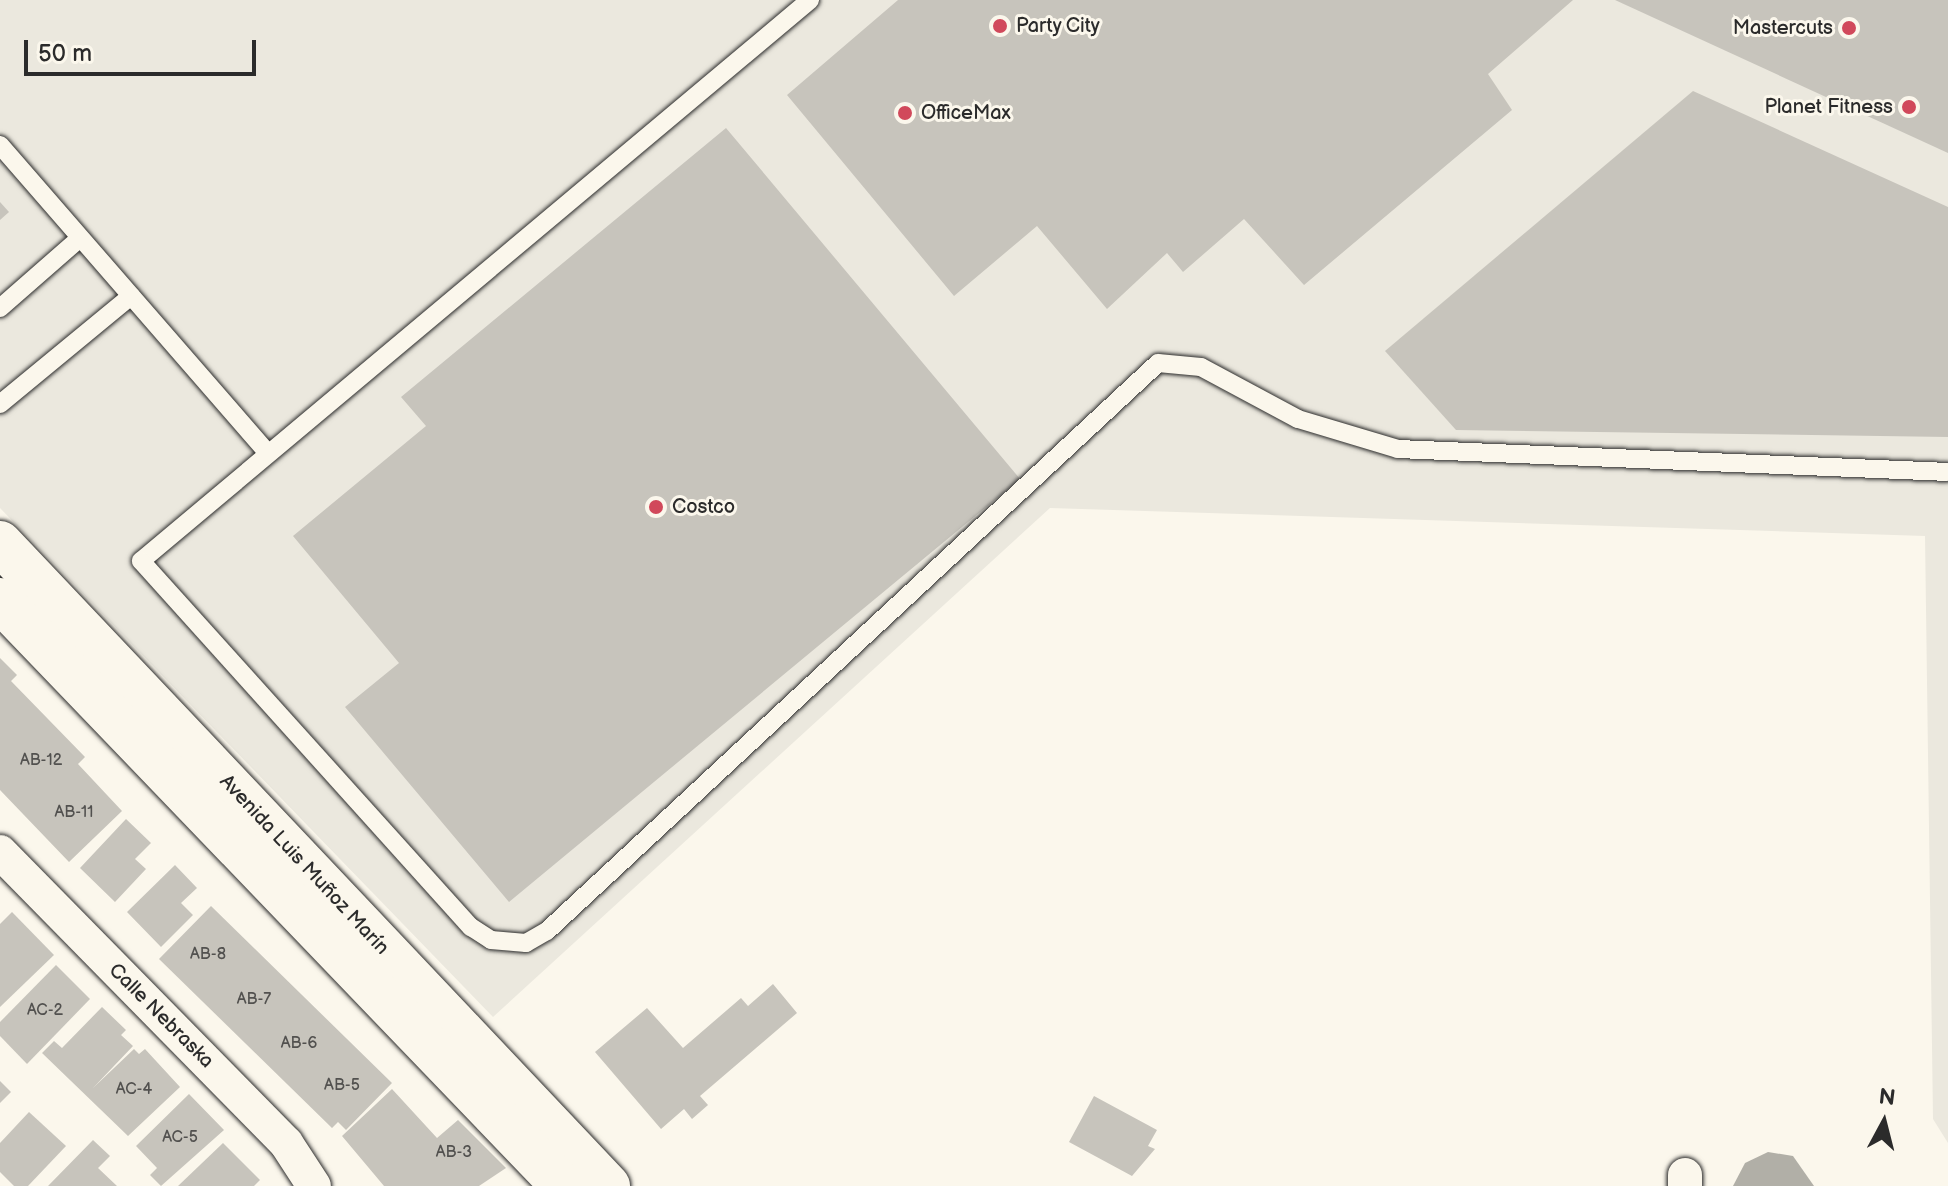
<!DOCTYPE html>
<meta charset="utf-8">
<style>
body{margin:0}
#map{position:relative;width:1948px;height:1186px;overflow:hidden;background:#fbf7ec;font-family:"Balsamiq Sans",sans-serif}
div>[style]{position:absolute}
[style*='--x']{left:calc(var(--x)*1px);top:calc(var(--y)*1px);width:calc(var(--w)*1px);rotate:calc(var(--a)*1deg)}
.built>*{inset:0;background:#ebe8de}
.water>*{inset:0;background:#b1afa7}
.building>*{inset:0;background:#c7c4bc}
.roads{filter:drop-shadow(0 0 2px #2b2b2b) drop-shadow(0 0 2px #2b2b2b)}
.service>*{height:18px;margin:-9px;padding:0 9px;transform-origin:9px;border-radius:9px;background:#fbf7ec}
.minor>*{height:34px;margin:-17px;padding:0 17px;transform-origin:17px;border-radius:17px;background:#fbf7ec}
.primary>*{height:44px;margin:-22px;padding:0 22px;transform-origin:22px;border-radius:22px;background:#fbf7ec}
.dots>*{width:22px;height:22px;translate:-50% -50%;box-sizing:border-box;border:4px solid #fbf7ec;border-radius:50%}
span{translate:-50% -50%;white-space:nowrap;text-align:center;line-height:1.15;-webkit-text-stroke:6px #fbf7ec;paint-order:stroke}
.number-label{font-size:16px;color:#52514f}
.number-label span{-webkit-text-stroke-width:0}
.poi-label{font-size:20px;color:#2b2b2b}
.left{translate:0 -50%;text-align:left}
.right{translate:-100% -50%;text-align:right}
.street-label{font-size:20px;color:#2b2b2b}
.north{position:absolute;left:1844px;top:1082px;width:80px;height:80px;-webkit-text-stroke:6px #fbf7ec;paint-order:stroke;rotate:7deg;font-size:22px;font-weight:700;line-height:32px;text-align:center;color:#2b2b2b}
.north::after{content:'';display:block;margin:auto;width:28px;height:36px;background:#2b2b2b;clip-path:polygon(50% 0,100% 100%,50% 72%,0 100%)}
.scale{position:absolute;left:24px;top:40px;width:232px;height:36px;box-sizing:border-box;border:4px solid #2b2b2b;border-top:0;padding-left:10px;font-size:24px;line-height:28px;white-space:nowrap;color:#2b2b2b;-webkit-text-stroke:6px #fbf7ec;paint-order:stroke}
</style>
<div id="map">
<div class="built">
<div style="clip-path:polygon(0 0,1948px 0,1948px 1143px,1933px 1119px,1925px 536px,1050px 508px,493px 1017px,0 508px)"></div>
</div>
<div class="water">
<div style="clip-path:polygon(1768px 1152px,1793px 1156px,1814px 1186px,1733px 1186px,1745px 1163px)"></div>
</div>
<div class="building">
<div style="clip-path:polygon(898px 0,1573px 0,1488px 74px,1512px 110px,1304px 285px,1244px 219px,1183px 272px,1167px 253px,1107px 309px,1037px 226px,954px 296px,787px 95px)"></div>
<div style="clip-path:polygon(1615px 0,1948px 0,1948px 153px)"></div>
<div style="clip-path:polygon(1693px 91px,1948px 207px,1948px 437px,1456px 430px,1385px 351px)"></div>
<div style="clip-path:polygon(726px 128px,1020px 479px,509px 902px,345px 707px,399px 663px,293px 536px,426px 426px,401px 397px)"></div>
<div style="clip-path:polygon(0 202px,9px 212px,0 220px)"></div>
<div style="clip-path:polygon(0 658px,17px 675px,11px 681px,85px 757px,78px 764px,122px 811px,69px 862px,0 790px)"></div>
<div style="clip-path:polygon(126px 819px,151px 843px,135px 859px,146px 869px,115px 902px,80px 868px)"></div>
<div style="clip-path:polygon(175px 865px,197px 888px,181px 903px,193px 915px,161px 947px,127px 912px)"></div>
<div style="clip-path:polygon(211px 906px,392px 1083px,346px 1130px,338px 1122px,332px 1128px,159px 959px)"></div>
<div style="clip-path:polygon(12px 912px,54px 955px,0 1007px,0 924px)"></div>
<div style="clip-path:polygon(56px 965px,90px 999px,27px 1064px,0 1036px,0 1022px)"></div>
<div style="clip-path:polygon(773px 984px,797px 1013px,700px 1096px,708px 1105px,692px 1119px,684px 1109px,661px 1129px,595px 1052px,647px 1008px,683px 1048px,741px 998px,748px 1006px)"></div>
<div style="clip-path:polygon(102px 1007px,126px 1030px,121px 1035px,133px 1046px,93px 1088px,134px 1049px,139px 1054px,145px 1049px,180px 1087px,128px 1136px,42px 1053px,54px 1041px,62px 1048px)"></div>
<div style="clip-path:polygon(0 1081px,11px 1092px,0 1103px)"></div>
<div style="clip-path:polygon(392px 1089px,437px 1138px,458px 1120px,506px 1168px,479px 1186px,384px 1186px,342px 1136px)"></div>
<div style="clip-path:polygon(189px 1094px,224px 1130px,161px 1186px,150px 1175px,157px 1168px,136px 1146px)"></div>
<div style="clip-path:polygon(1094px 1096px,1157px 1130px,1148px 1146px,1155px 1149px,1132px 1176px,1069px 1142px)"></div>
<div style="clip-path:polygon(29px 1112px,66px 1146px,28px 1186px,14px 1186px,0 1172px,0 1143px)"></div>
<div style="clip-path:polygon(93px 1140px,110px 1156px,98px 1168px,117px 1186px,48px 1186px)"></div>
<div style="clip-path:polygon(223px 1143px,260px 1180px,254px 1186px,178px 1186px)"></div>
</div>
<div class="roads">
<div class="service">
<div style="--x:810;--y:0;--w:873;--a:140.02"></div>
<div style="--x:141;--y:561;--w:493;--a:48"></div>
<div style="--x:471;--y:927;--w:24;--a:33"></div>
<div style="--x:491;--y:940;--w:35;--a:5"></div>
<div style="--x:526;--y:943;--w:24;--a:-30"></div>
<div style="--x:547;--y:931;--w:834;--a:-42.91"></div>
<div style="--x:1158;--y:363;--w:43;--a:5.3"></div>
<div style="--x:1201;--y:367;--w:110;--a:28.2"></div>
<div style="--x:1298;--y:419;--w:104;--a:16.7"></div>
<div style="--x:1398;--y:449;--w:550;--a:2.39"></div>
<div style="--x:0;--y:145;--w:408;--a:49"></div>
<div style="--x:0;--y:308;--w:106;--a:-41.2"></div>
<div style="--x:0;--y:404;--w:170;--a:-39.5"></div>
</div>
<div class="minor">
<div style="--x:0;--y:852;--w:408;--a:45.5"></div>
<div style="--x:286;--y:1143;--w:51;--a:56.9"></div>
<div style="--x:1685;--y:1175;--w:11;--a:90"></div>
</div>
<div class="primary">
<div style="--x:0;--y:543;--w:885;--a:46.6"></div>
<div style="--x:0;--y:600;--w:813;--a:46.15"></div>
</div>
</div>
<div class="dots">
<div style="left:1000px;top:26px;background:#d1495b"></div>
<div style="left:1849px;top:28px;background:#d1495b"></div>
<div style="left:1909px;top:107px;background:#d1495b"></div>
<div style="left:905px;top:113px;background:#d1495b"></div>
<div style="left:656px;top:507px;background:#d1495b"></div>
</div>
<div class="number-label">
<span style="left:41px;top:761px">AB-12</span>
<span style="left:74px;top:813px">AB-11</span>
<span style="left:208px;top:955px">AB-8</span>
<span style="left:254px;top:1000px">AB-7</span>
<span style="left:45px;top:1011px">AC-2</span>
<span style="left:299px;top:1044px">AB-6</span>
<span style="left:342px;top:1086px">AB-5</span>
<span style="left:134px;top:1090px">AC-4</span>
<span style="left:180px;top:1138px">AC-5</span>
<span style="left:454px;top:1153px">AB-3</span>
</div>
<div class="poi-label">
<span class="left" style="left:1016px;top:26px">Party City</span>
<span class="right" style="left:1833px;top:28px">Mastercuts</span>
<span class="right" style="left:1893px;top:107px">Planet Fitness</span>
<span class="left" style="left:921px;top:113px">OfficeMax</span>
<span class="left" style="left:672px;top:507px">Costco</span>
</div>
<div class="street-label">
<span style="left:304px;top:865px;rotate:47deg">Avenida Luis Muñoz Marín</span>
<span style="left:161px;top:1016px;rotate:45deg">Calle Nebraska</span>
</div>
<div class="north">N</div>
<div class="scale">50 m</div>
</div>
